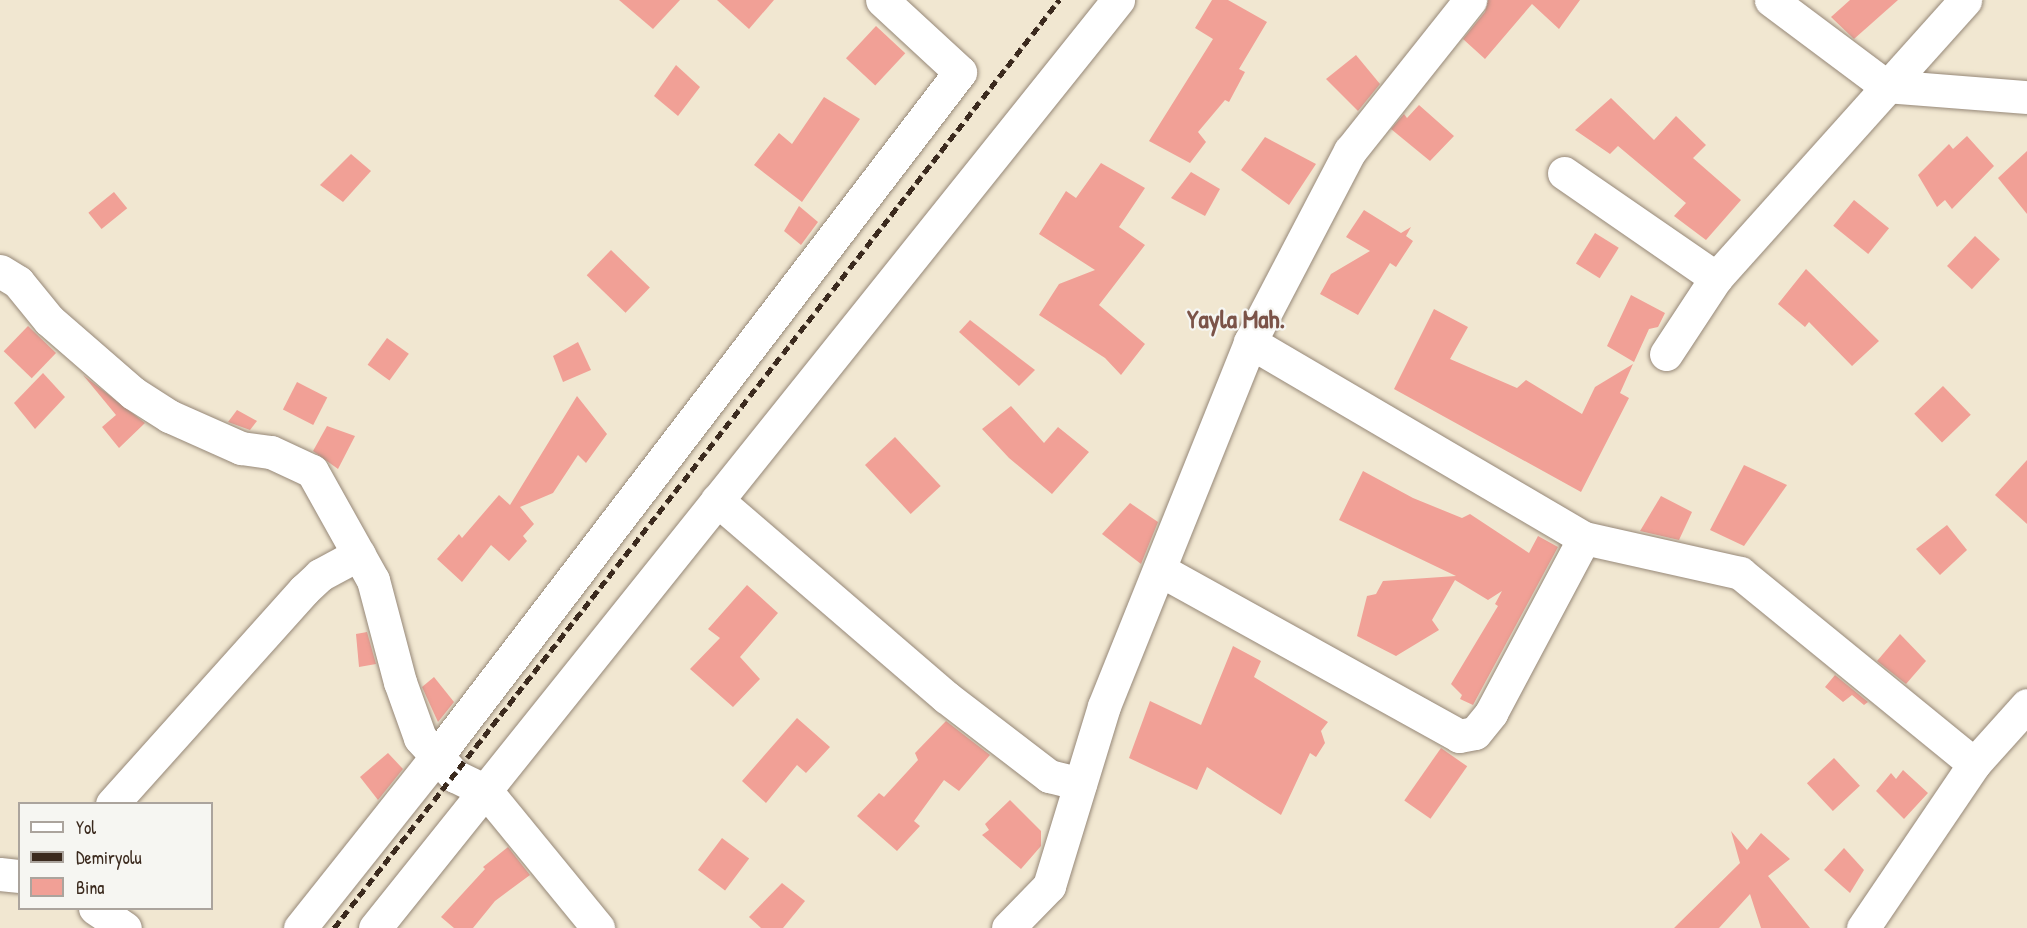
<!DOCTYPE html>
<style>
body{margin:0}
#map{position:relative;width:2027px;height:928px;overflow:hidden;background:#f1e7d1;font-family:"Patrick Hand",sans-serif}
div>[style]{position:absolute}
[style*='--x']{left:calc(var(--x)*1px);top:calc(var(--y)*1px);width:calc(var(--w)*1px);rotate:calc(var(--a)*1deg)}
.building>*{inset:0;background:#f1a096;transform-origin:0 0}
.roads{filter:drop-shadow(0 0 2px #968878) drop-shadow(0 0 2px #968878)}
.minor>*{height:33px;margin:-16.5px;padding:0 16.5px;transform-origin:16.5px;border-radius:16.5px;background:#fff}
.major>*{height:33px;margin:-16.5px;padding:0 16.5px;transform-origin:16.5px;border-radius:16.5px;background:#fff}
.rail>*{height:4.5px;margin-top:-2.25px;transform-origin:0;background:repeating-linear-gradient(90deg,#3b2a1e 0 9px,transparent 0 13.5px)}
span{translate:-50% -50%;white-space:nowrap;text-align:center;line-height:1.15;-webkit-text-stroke:4.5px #f6f6f2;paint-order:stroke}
.district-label{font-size:26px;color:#7b5348;font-weight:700}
.legend{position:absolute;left:18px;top:802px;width:195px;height:108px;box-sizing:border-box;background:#f6f6f2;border:2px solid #aba49d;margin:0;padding:8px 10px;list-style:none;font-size:18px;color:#3b2a1e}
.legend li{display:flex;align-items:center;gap:12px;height:30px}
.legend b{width:30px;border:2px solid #aba49d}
</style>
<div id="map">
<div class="building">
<div style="clip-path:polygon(619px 0,680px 0,653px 29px)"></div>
<div style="clip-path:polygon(717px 0,774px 0,749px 29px)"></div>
<div style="clip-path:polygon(1212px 0,1228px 0,1267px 22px,1239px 69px,1245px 72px,1229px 102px,1225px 100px,1198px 132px,1206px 142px,1190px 163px,1149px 141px,1213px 39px,1195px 28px)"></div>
<div style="clip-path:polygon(1488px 0,1580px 0,1559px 29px,1532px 4px,1485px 59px,1463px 39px,1485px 12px)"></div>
<div style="clip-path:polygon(1850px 0,1898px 0,1854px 39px,1831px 17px)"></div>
<div style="left:876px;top:26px;width:40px;height:44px;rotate:43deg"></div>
<div style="clip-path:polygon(1356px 55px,1380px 84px,1358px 111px,1326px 79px)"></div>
<div style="clip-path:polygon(676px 65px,700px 87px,678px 116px,654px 96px)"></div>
<div style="clip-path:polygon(824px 97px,860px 119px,802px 202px,754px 165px,779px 133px,792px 144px)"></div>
<div style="clip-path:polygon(1611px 98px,1654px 140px,1676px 116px,1706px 145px,1693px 158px,1741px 200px,1706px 240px,1674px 216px,1686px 203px,1618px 146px,1610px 154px,1575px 130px)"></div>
<div style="clip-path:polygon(1419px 105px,1454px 136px,1430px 161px,1391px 129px,1404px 114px,1407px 118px)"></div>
<div style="clip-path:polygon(1967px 136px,1994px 166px,1952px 209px,1945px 200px,1937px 207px,1918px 175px,1949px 144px,1953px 149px)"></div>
<div style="clip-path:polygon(1265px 137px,1316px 164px,1289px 205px,1241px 170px)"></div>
<div style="clip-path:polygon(2027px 151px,2027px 214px,1998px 178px)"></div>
<div style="clip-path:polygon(351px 154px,371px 171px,343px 202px,320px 185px)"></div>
<div style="clip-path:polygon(1101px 163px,1145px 188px,1119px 227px,1145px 245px,1099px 305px,1145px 344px,1121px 375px,1105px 358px,1039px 315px,1059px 284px,1095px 270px,1039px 234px,1066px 191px,1076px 198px)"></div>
<div style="clip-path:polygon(1191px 172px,1220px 189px,1205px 216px,1171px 198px)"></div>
<div style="left:114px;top:192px;width:21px;height:33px;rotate:51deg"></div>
<div style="left:1854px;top:200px;width:45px;height:33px;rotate:39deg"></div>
<div style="clip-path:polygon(799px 206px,818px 222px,801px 245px,784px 231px)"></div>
<div style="clip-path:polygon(1364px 210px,1401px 233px,1411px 227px,1406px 236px,1413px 241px,1396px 267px,1390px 263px,1358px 315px,1320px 294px,1331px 274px,1370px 251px,1346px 237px)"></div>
<div style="left:1595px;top:233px;width:28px;height:36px;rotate:32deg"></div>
<div style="left:1975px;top:236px;width:34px;height:41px;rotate:43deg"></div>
<div style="left:611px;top:250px;width:54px;height:35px;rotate:44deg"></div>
<div style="clip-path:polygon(1806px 269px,1879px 341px,1852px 366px,1809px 322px,1805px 327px,1778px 304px)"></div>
<div style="clip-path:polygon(1631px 295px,1665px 313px,1658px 327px,1649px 329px,1634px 362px,1607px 346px)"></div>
<div style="clip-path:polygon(1434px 309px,1468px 327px,1450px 359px,1517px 388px,1526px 380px,1582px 414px,1595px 387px,1633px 364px,1620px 393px,1629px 398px,1581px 492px,1394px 389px)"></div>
<div style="clip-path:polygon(970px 320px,1035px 370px,1019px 386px,959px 332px)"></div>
<div style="left:28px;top:326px;width:39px;height:35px;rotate:44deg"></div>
<div style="left:387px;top:338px;width:27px;height:33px;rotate:36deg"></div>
<div style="clip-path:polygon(578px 342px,591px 370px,563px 382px,553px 356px)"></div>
<div style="clip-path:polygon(43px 373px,65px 397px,35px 429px,14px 403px)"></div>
<div style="clip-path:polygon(83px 375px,145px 423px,119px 448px,102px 427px,116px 415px)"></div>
<div style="left:297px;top:382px;width:34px;height:31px;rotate:27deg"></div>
<div style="left:1943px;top:386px;width:40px;height:40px;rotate:46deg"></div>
<div style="clip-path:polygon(577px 396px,607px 434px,586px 463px,578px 455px,553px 493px,520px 507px,534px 524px,523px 536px,527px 541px,509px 561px,491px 545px,462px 582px,437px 559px,459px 534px,462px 538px,499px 495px,510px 505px)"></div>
<div style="clip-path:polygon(1011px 406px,1044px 443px,1058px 427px,1089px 452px,1052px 494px,1009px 458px,982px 429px)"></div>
<div style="clip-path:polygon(237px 410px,257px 421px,250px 430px,228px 422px)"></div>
<div style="clip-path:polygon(327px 426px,355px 436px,338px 469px,313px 451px)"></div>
<div style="left:895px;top:437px;width:67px;height:41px;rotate:47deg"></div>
<div style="clip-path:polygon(2027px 460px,2027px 524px,1995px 495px)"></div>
<div style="clip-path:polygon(1744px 465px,1787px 485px,1744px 546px,1710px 530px)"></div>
<div style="clip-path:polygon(1363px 471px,1413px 498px,1462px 518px,1470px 514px,1529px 553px,1538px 536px,1558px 547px,1473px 705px,1460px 699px,1462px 695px,1451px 684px,1498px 606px,1495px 604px,1502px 591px,1488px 600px,1455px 580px,1432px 620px,1439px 630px,1396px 656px,1357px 636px,1367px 596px,1376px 594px,1383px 581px,1456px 576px,1339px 520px)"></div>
<div style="clip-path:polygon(1661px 496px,1692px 512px,1679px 540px,1640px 531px)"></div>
<div style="clip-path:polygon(1130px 503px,1158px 522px,1141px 564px,1102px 534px)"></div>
<div style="clip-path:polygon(1947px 525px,1967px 550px,1940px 575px,1916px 549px)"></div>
<div style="clip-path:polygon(747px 585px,778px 613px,740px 657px,760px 679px,733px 707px,690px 669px,720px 638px,708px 629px)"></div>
<div style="clip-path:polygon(367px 632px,376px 664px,359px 667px,356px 634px)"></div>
<div style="clip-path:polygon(1900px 634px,1926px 661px,1906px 684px,1877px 661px)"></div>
<div style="clip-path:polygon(1233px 646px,1261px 661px,1254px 677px,1328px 722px,1321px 731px,1325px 743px,1316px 757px,1310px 753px,1281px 815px,1207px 767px,1197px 790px,1129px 758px,1150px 701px,1201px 725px)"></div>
<div style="clip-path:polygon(1835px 675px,1868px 702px,1864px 705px,1852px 695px,1843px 702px,1825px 687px)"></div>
<div style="clip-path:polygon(434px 677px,454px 702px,438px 722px,422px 687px)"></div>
<div style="clip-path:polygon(797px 718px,830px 747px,806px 773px,797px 765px,766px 803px,742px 781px)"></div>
<div style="clip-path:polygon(946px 721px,990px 755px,959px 791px,944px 780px,914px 821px,920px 826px,897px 851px,857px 816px,879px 793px,884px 797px,918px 760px,915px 753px)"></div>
<div style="left:1441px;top:748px;width:32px;height:64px;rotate:35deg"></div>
<div style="clip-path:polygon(388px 753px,403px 769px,378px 800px,360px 777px)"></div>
<div style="left:1834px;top:758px;width:38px;height:37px;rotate:47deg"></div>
<div style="clip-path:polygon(1903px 770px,1928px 793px,1904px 819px,1876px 791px,1891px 773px,1896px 779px)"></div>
<div style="clip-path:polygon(1010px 800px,1041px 831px,1041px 846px,1021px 869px,982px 835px,989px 830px,985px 824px)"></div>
<div style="clip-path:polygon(1731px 831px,1747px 850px,1761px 833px,1790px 859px,1768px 876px,1810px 928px,1761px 928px,1750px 894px,1719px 928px,1674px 928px,1740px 863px)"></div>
<div style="left:722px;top:838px;width:34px;height:40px;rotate:37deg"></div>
<div style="clip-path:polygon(508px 847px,530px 875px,495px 901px,473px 928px,454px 928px,441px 917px,485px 869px,483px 867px)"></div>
<div style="clip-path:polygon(1844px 848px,1864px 870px,1850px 893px,1824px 870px)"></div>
<div style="clip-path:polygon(782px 883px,805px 901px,783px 928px,761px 928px,749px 917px)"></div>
</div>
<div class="roads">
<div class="minor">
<div style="--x:1771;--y:0;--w:144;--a:36.8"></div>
<div style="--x:1886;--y:86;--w:141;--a:4.5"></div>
<div style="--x:1564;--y:173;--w:185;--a:34.6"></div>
<div style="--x:0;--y:271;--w:21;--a:31"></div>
<div style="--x:18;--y:282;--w:49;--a:50.8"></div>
<div style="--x:49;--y:320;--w:111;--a:41"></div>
<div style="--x:133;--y:393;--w:43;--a:32.6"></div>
<div style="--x:169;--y:416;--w:79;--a:24"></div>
<div style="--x:241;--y:448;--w:30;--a:8"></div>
<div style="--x:271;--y:452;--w:45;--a:24.9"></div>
<div style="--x:312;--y:471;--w:125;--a:60.8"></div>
<div style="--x:373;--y:580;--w:106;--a:75.2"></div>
<div style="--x:400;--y:682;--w:59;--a:70.3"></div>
<div style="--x:420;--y:738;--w:52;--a:47.4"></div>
<div style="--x:455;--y:776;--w:34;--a:26"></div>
<div style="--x:486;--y:791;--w:177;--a:50.7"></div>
<div style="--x:1250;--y:342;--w:387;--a:30.4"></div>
<div style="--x:1584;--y:538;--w:160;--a:12.6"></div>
<div style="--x:1740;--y:573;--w:302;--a:39.2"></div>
<div style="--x:1666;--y:354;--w:91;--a:-56.7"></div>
<div style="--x:1716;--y:278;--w:373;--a:-48.1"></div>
<div style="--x:717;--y:500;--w:302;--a:40.7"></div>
<div style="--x:946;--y:697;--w:130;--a:37.5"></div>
<div style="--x:1049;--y:776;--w:32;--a:14"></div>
<div style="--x:1160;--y:570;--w:342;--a:29"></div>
<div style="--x:1459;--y:736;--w:16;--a:-11"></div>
<div style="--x:1475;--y:733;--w:26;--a:-51"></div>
<div style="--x:1491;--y:713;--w:198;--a:-62"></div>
<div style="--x:112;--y:804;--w:288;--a:-48.1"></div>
<div style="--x:304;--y:590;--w:22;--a:-43"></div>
<div style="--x:320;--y:575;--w:44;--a:-28.3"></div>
<div style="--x:0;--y:874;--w:20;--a:6"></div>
<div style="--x:95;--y:908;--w:36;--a:34"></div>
<div style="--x:300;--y:928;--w:220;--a:-51.5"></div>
<div style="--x:437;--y:756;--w:861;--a:-52.6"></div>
<div style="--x:960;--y:72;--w:106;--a:-137.3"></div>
<div style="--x:375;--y:928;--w:1189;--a:-51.32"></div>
<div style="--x:1008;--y:928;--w:59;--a:-45.7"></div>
<div style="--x:1049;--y:886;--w:188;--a:-73"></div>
<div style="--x:1104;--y:706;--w:392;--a:-68.1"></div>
<div style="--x:1250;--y:342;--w:216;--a:-62.4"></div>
<div style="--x:1350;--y:151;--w:193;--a:-51.5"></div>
</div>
<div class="major">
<div style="--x:1863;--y:928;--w:198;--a:-55.9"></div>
<div style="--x:1974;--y:764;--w:79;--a:-48.1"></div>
</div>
</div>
<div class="rail">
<div style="--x:334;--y:928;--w:1178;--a:-52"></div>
</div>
<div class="district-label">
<span style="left:1236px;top:319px">Yayla Mah.</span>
</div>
<ul class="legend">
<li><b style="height:8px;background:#fff"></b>Yol</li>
<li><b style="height:8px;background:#3b2a1e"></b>Demiryolu</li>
<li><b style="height:16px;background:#f1a096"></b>Bina</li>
</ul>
</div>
